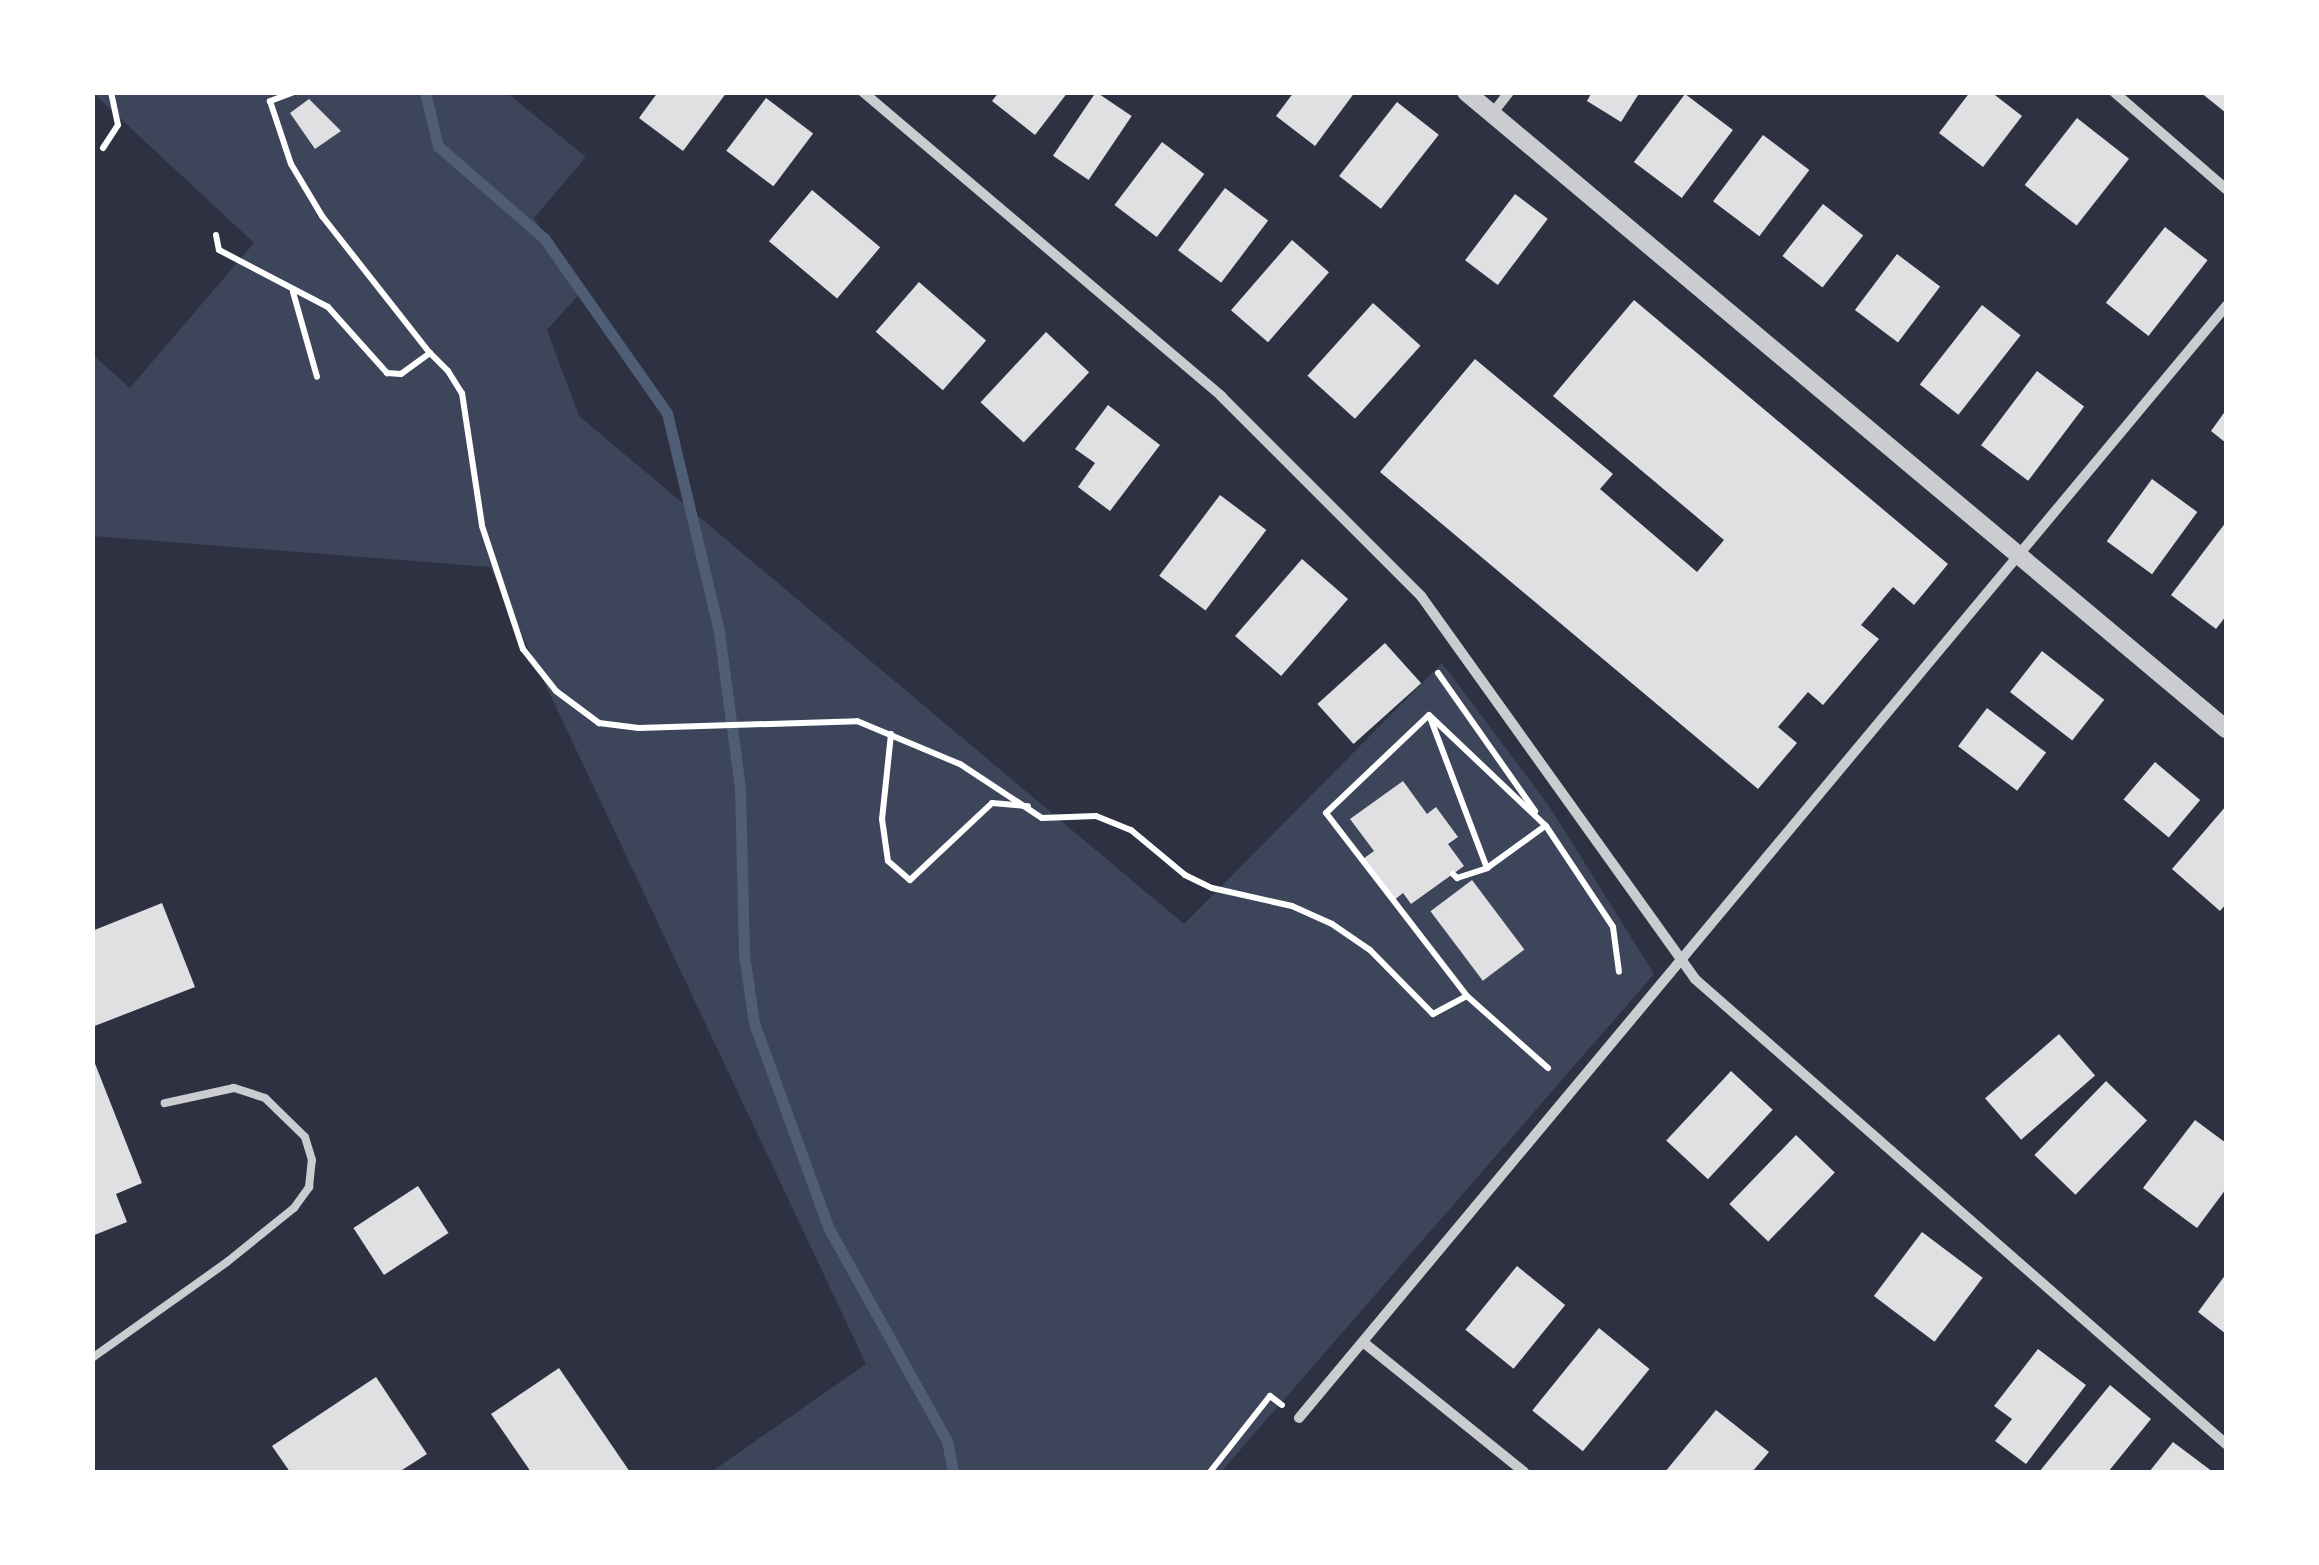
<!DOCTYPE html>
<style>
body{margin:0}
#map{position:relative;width:2319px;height:1565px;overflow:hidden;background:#2d3142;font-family:Literata,serif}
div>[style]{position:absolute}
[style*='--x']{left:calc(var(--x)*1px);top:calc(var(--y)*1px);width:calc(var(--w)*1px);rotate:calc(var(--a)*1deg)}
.green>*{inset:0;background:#3c4559}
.stream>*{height:11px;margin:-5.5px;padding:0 5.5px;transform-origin:5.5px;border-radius:5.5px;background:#4f5d75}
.building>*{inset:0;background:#e0e0e3;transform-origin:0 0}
.path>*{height:6px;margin:-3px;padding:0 3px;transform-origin:3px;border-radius:3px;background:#fff}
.service>*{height:8px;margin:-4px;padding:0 4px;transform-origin:4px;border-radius:4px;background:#caccd0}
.minor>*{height:10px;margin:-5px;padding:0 5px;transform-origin:5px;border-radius:5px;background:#caccd0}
.tertiary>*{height:18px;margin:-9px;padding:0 9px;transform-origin:9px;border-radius:9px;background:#caccd0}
span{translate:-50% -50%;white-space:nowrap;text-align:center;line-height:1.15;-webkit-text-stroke:10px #fff;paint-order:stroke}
.frame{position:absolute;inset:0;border:95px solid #fff;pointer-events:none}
</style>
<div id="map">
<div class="green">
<div style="clip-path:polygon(93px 93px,507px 93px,586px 157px,534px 218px,581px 292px,547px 330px,579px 416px,1184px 924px,1442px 663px,1549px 806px,1654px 974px,1221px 1472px,711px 1472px,866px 1364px,490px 567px,93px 536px,92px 354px,130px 388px,254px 243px)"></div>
</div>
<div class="stream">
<div style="--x:425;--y:92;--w:56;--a:76.5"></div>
<div style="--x:438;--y:146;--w:140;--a:41"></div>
<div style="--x:544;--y:238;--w:214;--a:54.9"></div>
<div style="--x:667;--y:413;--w:225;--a:76.6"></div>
<div style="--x:719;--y:632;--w:157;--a:82.3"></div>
<div style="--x:740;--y:788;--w:166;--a:88.6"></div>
<div style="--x:744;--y:954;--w:70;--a:81.8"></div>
<div style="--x:754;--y:1023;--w:219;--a:70"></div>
<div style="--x:829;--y:1229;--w:243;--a:60.9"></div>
<div style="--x:947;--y:1441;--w:32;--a:79"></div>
</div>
<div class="building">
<div style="clip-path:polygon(658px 92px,727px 92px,683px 151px,639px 118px)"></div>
<div style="clip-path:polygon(999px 92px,1068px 92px,1035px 135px,992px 101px)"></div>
<div style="left:1096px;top:92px;width:43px;height:77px;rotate:34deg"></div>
<div style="clip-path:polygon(1294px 92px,1355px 92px,1315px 146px,1276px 116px)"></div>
<div style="clip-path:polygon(1592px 92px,1640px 92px,1621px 122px,1587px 101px)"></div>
<div style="clip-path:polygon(1970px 92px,1991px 92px,2022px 116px,1983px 167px,1939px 133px)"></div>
<div style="clip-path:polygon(2200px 92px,2226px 92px,2226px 113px)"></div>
<div style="left:1685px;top:94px;width:60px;height:85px;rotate:37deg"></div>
<div style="left:766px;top:98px;width:59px;height:66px;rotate:37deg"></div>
<div style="clip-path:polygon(309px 99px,341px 131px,315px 149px,290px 113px)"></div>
<div style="left:1397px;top:102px;width:53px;height:94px;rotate:38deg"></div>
<div style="left:2077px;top:118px;width:66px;height:85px;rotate:38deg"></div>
<div style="left:1763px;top:135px;width:58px;height:83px;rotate:37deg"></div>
<div style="left:1162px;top:142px;width:53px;height:79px;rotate:37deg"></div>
<div style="left:1225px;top:188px;width:54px;height:78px;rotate:37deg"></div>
<div style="left:812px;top:190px;width:89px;height:67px;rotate:40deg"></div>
<div style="left:1515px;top:194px;width:41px;height:83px;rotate:37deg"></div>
<div style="left:1823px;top:204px;width:51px;height:66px;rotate:38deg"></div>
<div style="left:2165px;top:227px;width:54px;height:96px;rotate:38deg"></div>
<div style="left:1292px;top:240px;width:49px;height:93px;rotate:41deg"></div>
<div style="left:1897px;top:254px;width:54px;height:70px;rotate:37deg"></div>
<div style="left:919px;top:282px;width:89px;height:66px;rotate:41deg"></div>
<div style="clip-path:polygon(1634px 300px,1948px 564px,1914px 605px,1893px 587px,1861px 625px,1879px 639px,1823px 705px,1808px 692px,1778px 727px,1797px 743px,1758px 789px,1380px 472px,1475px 359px,1613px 474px,1600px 489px,1697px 572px,1724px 540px,1553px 396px)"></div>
<div style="left:1373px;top:303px;width:64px;height:98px;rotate:42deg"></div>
<div style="left:1982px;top:305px;width:49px;height:101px;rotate:38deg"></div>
<div style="left:1046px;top:332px;width:59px;height:96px;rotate:43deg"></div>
<div style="left:2037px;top:371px;width:59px;height:93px;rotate:37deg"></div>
<div style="clip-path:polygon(1108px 405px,1160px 445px,1110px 511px,1078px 487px,1095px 463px,1075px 449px)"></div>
<div style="clip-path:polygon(2226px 410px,2226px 443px,2211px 431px)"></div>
<div style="left:2152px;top:479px;width:56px;height:77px;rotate:36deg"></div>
<div style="left:1220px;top:495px;width:58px;height:101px;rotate:37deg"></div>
<div style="clip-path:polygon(2226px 522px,2226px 616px,2216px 629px,2171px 595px)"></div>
<div style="left:1302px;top:559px;width:61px;height:102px;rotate:41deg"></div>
<div style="left:1385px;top:643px;width:54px;height:91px;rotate:48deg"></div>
<div style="left:2042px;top:651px;width:79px;height:52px;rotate:38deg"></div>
<div style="left:1987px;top:708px;width:74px;height:48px;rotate:37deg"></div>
<div style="left:2155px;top:762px;width:59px;height:49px;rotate:40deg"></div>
<div style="clip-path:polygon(1403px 781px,1427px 814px,1436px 807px,1458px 837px,1448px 844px,1464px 866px,1411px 904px,1403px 893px,1393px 901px,1363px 859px,1374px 851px,1350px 819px)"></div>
<div style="clip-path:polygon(2226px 806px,2226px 904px,2220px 911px,2172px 869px)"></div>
<div style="left:1472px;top:880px;width:87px;height:52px;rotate:53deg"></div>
<div style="clip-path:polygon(162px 903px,195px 987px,92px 1027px,92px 931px)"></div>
<div style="left:2059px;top:1034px;width:55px;height:98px;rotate:49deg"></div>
<div style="clip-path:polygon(92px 1056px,142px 1183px,116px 1194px,127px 1222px,92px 1236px)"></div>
<div style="left:1731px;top:1071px;width:57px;height:95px;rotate:43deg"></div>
<div style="left:2106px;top:1081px;width:57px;height:103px;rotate:44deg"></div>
<div style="clip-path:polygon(2195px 1120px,2226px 1143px,2226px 1189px,2197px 1228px,2143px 1188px)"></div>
<div style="left:1796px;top:1135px;width:54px;height:96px;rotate:44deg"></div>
<div style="left:418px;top:1186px;width:56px;height:77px;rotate:57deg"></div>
<div style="left:1922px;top:1232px;width:76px;height:80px;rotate:37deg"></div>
<div style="left:1517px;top:1266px;width:62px;height:82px;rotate:39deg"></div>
<div style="clip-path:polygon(2226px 1274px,2226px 1334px,2198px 1312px)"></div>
<div style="left:1599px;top:1328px;width:65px;height:106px;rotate:39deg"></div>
<div style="clip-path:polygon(2038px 1349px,2086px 1385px,2026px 1464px,1995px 1441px,2012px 1419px,1994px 1406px)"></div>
<div style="clip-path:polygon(559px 1368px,630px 1472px,531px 1472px,491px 1414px)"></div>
<div style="clip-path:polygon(376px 1377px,427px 1454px,399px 1472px,290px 1472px,272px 1446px)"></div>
<div style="clip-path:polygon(2110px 1385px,2151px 1419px,2108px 1472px,2039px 1472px)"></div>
<div style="clip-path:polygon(1716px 1410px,1769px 1452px,1752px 1472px,1665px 1472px)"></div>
<div style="clip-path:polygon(2173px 1442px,2213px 1472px,2149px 1472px)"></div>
</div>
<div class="path">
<div style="--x:294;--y:92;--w:26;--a:159"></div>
<div style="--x:270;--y:101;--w:66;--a:71.6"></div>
<div style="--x:291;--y:164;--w:61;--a:59.2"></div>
<div style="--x:322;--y:216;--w:174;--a:51.8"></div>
<div style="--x:103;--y:148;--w:27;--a:-57"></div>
<div style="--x:118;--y:125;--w:34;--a:-102"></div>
<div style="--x:216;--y:235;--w:15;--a:79"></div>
<div style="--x:219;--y:250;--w:123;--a:27.6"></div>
<div style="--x:328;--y:307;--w:89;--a:48.2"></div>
<div style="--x:387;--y:373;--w:14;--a:4"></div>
<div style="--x:401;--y:374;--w:36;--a:-36"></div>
<div style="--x:430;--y:353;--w:25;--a:45"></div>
<div style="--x:448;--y:371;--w:26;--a:58"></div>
<div style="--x:462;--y:393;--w:134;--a:81.4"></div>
<div style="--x:482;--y:526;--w:130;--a:71.6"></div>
<div style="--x:523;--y:649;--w:53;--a:51.8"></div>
<div style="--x:556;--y:691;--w:54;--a:36.7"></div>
<div style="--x:599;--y:723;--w:40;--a:7.1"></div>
<div style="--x:639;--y:728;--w:218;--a:-1.8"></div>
<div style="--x:857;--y:721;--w:112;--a:22.7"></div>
<div style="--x:960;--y:764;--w:98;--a:33.4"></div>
<div style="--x:1042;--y:818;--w:54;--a:-2.1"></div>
<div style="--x:1096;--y:816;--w:38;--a:22"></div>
<div style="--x:1131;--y:830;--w:70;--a:39.8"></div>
<div style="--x:1185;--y:875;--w:30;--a:26"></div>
<div style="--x:1212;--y:888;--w:82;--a:12.7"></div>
<div style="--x:1292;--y:906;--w:44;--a:24.2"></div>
<div style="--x:1332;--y:924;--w:46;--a:34.4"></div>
<div style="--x:1370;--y:950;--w:90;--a:45.5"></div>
<div style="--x:1433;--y:1014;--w:38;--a:-28"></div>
<div style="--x:293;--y:292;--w:88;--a:74.2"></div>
<div style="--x:1438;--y:673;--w:169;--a:54.9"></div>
<div style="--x:1431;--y:720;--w:158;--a:69.3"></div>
<div style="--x:891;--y:734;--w:85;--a:96"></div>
<div style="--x:882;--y:819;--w:42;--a:81.9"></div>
<div style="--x:888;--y:861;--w:29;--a:41"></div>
<div style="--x:910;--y:880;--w:112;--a:-43.2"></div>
<div style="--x:992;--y:803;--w:36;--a:5"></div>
<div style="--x:1453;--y:874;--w:6;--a:45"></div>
<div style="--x:1457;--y:878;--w:32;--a:-18"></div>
<div style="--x:1487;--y:868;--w:72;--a:-35.9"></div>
<div style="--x:1548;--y:1068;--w:108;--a:-138.4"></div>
<div style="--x:1467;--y:996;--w:231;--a:-127.6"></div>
<div style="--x:1326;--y:813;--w:142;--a:-43.6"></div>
<div style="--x:1429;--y:715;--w:161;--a:43.5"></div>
<div style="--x:1546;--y:826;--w:121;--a:56.4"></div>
<div style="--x:1613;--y:927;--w:45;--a:82.4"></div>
<div style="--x:1210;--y:1472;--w:97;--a:-51.7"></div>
<div style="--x:1270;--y:1396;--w:15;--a:37"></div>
</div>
<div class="service">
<div style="--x:92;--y:1358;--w:166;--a:-35.4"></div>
<div style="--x:227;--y:1262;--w:86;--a:-38.9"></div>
<div style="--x:294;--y:1208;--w:26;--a:-54"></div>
<div style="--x:309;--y:1187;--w:27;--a:-84"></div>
<div style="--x:312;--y:1160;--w:24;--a:-107"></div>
<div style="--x:305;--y:1137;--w:56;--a:-135.7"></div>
<div style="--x:265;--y:1098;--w:33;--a:-162"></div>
<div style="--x:234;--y:1088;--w:71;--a:167.7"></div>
</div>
<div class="minor">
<div style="--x:863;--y:92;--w:470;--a:40.3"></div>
<div style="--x:1221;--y:396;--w:283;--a:45"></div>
<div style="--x:1421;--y:596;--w:471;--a:54.4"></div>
<div style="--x:1695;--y:979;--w:706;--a:41.21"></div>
<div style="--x:2114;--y:92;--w:148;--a:40.9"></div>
<div style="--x:1492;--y:114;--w:28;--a:-52"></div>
<div style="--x:1363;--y:1342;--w:207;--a:38.9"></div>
<div style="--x:1299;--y:1418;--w:1448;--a:-50.18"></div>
</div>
<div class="tertiary">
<div style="--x:1466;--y:92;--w:992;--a:39.97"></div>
</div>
<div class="frame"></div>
</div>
